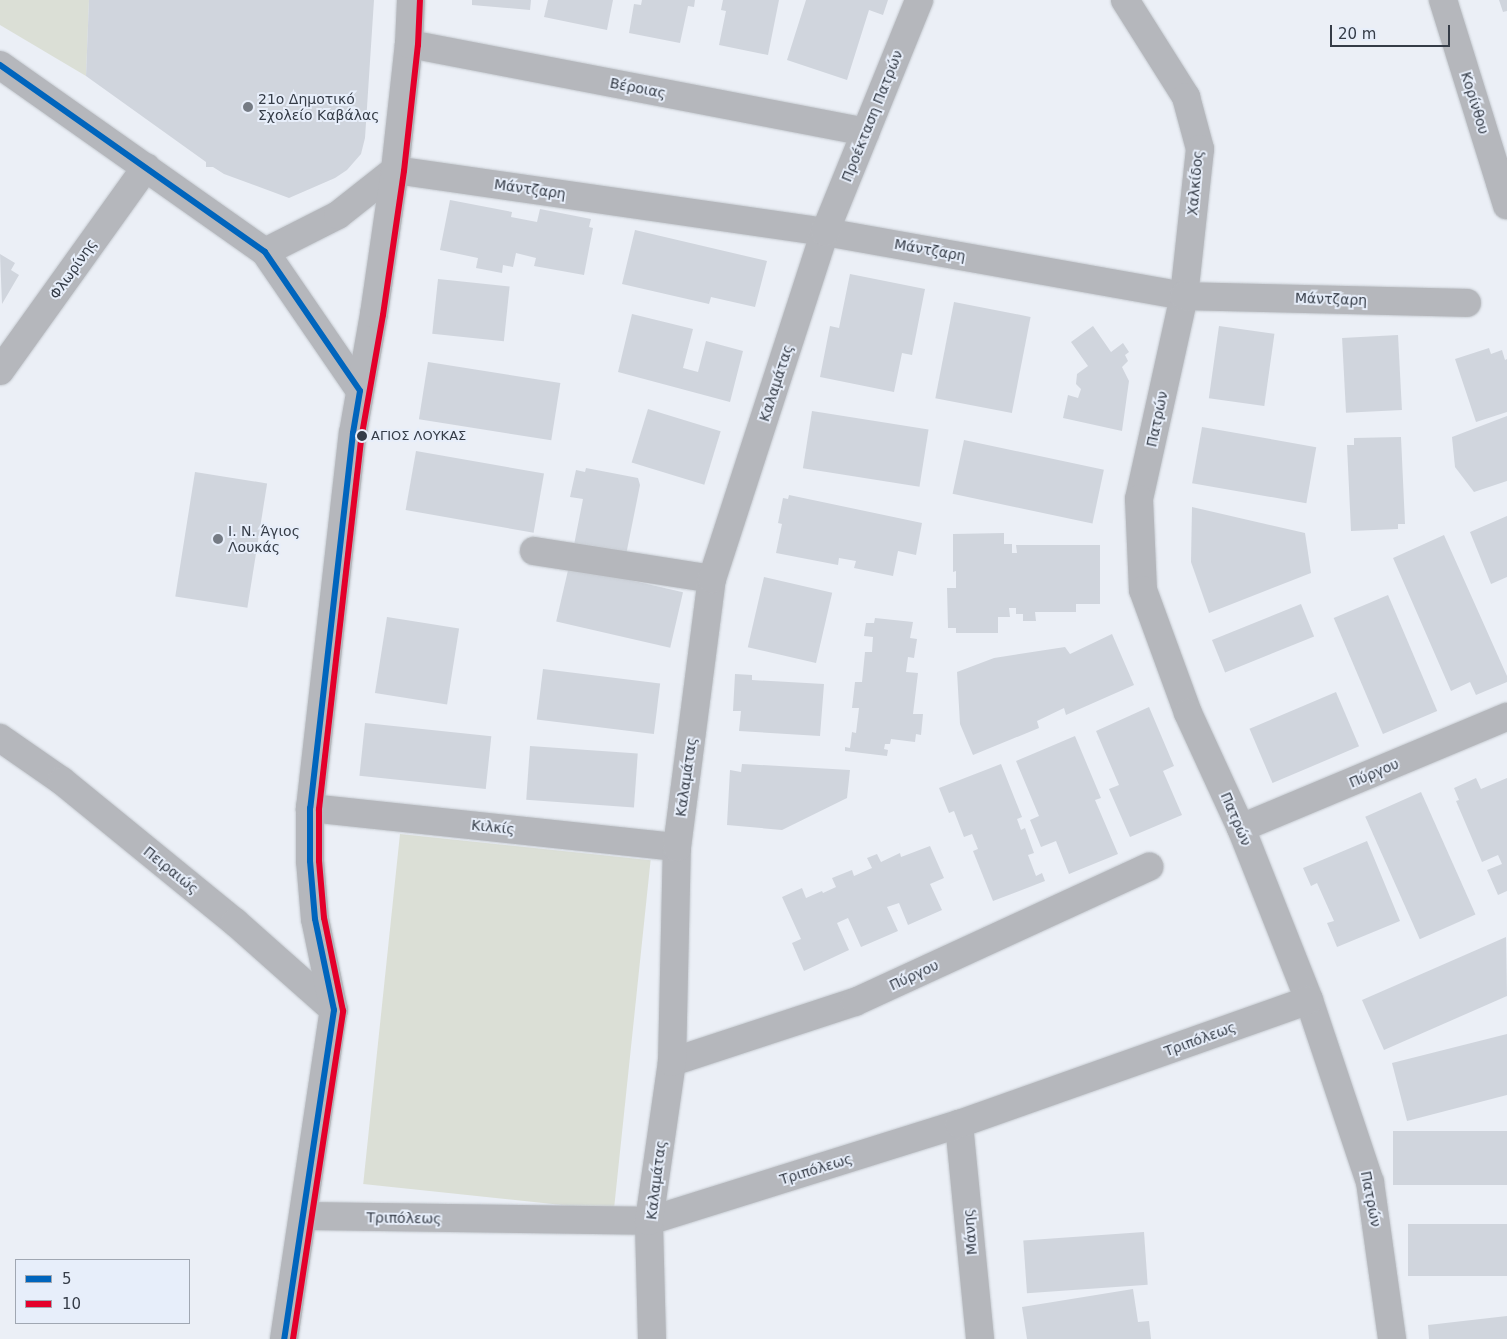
<!DOCTYPE html>
<meta charset="utf-8">
<style>
body{margin:0}
#map{position:relative;width:1507px;height:1339px;overflow:hidden;background:#ebeff6;font-family:"DejaVu Sans",sans-serif}
div>[style]{position:absolute}
[style*='--x']{left:calc(var(--x)*1px);top:calc(var(--y)*1px);width:calc(var(--w)*1px);rotate:calc(var(--a)*1deg)}
.green>*{inset:0;background:#dbdfd6;transform-origin:0 0}
.building>*{inset:0;background:#d0d5dd;transform-origin:0 0}
.roads{filter:drop-shadow(0 0 1px #c7ccd2) drop-shadow(0 0 1px #c7ccd2)}
.minor>*{height:28px;margin:-14px;padding:0 14px;transform-origin:14px;border-radius:14px;background:#b5b7bc}
.bus-1>*{height:6px;margin:-3px;padding:0 3px;transform-origin:3px;border-radius:3px;background:#0065bd}
.bus-2>*{height:6px;margin:-3px;padding:0 3px;transform-origin:3px;border-radius:3px;background:#e4002b}
.dots>*{width:14px;height:14px;translate:-50% -50%;box-sizing:border-box;border:2px solid #e7eefa;border-radius:50%}
span{translate:-50% -50%;white-space:nowrap;text-align:center;line-height:1.15;-webkit-text-stroke:4px #e7eefa;paint-order:stroke}
.bus-label{font-size:13px;color:#353c47}
.left{translate:0 -50%;text-align:left}
.street-label{font-size:14px;color:#353c47}
.poi-label{font-size:14px;color:#353c47}
.legend{position:absolute;left:15px;top:1259px;width:175px;height:65px;box-sizing:border-box;background:#e7eefa;border:1px solid #a0a7b2;margin:0;padding:6px 9px;list-style:none;font-size:15px;color:#353c47}
.legend li{display:flex;align-items:center;gap:10px;height:25px}
.legend b{width:25px;border:1px solid #a0a7b2}
.scale{position:absolute;left:1330px;top:25px;width:120px;height:22px;box-sizing:border-box;border:2px solid #353c47;border-top:0;padding-left:6px;font-size:15px;line-height:18px;white-space:nowrap;color:#353c47;-webkit-text-stroke:4px #e7eefa;paint-order:stroke}
</style>
<div id="map">
<div class="green">
<div style="clip-path:polygon(0 0,89px 0,86px 76px,0 25px)"></div>
<div style="left:400px;top:834px;width:252px;height:352px;rotate:6deg"></div>
</div>
<div class="building">
<div style="clip-path:polygon(89px 0,374px 0,365px 138px,361px 154px,347px 170px,335px 178px,289px 198px,224px 174px,213px 167px,206px 167px,206px 162px,86px 76px)"></div>
<div style="clip-path:polygon(472px 0,531px 0,530px 10px,472px 5px)"></div>
<div style="clip-path:polygon(548px 0,613px 0,607px 30px,544px 17px)"></div>
<div style="clip-path:polygon(642px 0,695px 0,694px 7px,688px 6px,680px 43px,629px 33px,634px 4px,641px 5px)"></div>
<div style="clip-path:polygon(723px 0,779px 0,768px 55px,719px 45px,726px 11px,721px 10px)"></div>
<div style="clip-path:polygon(806px 0,888px 0,883px 15px,869px 10px,847px 80px,787px 60px)"></div>
<div style="clip-path:polygon(1499px 0,1507px 0,1507px 11px,1503px 12px)"></div>
<div style="clip-path:polygon(450px 200px,512px 212px,511px 217px,537px 222px,540px 209px,591px 219px,589px 227px,593px 228px,584px 275px,534px 266px,536px 258px,516px 253px,513px 267px,503px 265px,502px 273px,476px 268px,478px 258px,440px 250px)"></div>
<div style="clip-path:polygon(635px 230px,767px 261px,755px 307px,711px 297px,709px 304px,622px 284px)"></div>
<div style="clip-path:polygon(0 254px,15px 263px,11px 270px,19px 275px,2px 304px)"></div>
<div style="clip-path:polygon(850px 274px,925px 289px,912px 355px,902px 353px,894px 392px,820px 377px,830px 326px,839px 328px)"></div>
<div style="left:438px;top:279px;width:72px;height:55px;rotate:6deg"></div>
<div style="left:954px;top:302px;width:78px;height:98px;rotate:11deg"></div>
<div style="clip-path:polygon(632px 314px,693px 329px,683px 368px,698px 372px,706px 341px,743px 351px,730px 402px,618px 372px)"></div>
<div style="clip-path:polygon(1093px 326px,1111px 352px,1123px 343px,1129px 352px,1125px 355px,1128px 361px,1122px 367px,1129px 381px,1122px 431px,1063px 418px,1068px 395px,1078px 398px,1081px 389px,1076px 384px,1077px 374px,1088px 366px,1071px 342px)"></div>
<div style="left:1219px;top:326px;width:56px;height:73px;rotate:8deg"></div>
<div style="left:1398px;top:335px;width:75px;height:56px;rotate:87deg"></div>
<div style="clip-path:polygon(1489px 348px,1491px 354px,1502px 350px,1505px 360px,1507px 359px,1507px 412px,1476px 422px,1455px 359px)"></div>
<div style="left:428px;top:362px;width:134px;height:58px;rotate:9deg"></div>
<div style="left:648px;top:409px;width:76px;height:56px;rotate:17deg"></div>
<div style="left:812px;top:411px;width:118px;height:58px;rotate:9deg"></div>
<div style="clip-path:polygon(1507px 416px,1507px 481px,1474px 492px,1455px 467px,1452px 437px)"></div>
<div style="left:1202px;top:427px;width:116px;height:57px;rotate:10deg"></div>
<div style="clip-path:polygon(1401px 437px,1405px 524px,1398px 524px,1398px 529px,1351px 531px,1347px 445px,1354px 445px,1354px 438px)"></div>
<div style="left:964px;top:440px;width:143px;height:55px;rotate:12deg"></div>
<div style="left:416px;top:451px;width:130px;height:60px;rotate:10deg"></div>
<div style="clip-path:polygon(586px 468px,638px 478px,640px 485px,626px 555px,574px 545px,583px 499px,570px 497px,576px 470px,585px 472px)"></div>
<div style="left:195px;top:472px;width:73px;height:126px;rotate:9deg"></div>
<div style="clip-path:polygon(789px 495px,922px 523px,916px 555px,898px 551px,893px 576px,854px 568px,856px 561px,839px 558px,838px 565px,776px 553px,782px 524px,778px 523px,783px 498px,788px 499px)"></div>
<div style="clip-path:polygon(1192px 507px,1305px 533px,1311px 573px,1209px 613px,1191px 562px)"></div>
<div style="clip-path:polygon(1507px 516px,1507px 577px,1491px 584px,1470px 532px)"></div>
<div style="clip-path:polygon(1004px 533px,1004px 544px,1012px 544px,1012px 553px,1017px 553px,1016px 545px,1100px 545px,1100px 604px,1076px 604px,1076px 612px,1035px 612px,1036px 621px,1023px 621px,1023px 614px,1016px 614px,1016px 608px,1009px 608px,1010px 617px,998px 617px,998px 633px,956px 633px,956px 628px,948px 628px,947px 588px,956px 588px,956px 571px,953px 572px,953px 534px)"></div>
<div style="clip-path:polygon(1444px 535px,1507px 676px,1507px 682px,1476px 695px,1470px 682px,1451px 691px,1393px 558px)"></div>
<div style="left:569px;top:566px;width:117px;height:57px;rotate:13deg"></div>
<div style="left:764px;top:577px;width:70px;height:72px;rotate:13deg"></div>
<div style="left:1388px;top:595px;width:126px;height:59px;rotate:67deg"></div>
<div style="left:1301px;top:604px;width:35px;height:96px;rotate:68deg"></div>
<div style="left:387px;top:617px;width:73px;height:77px;rotate:9deg"></div>
<div style="clip-path:polygon(875px 618px,913px 622px,910px 638px,917px 639px,914px 658px,908px 657px,906px 672px,918px 673px,913px 714px,923px 714px,921px 735px,916px 734px,915px 742px,891px 739px,890px 744px,885px 744px,884px 749px,888px 750px,887px 756px,845px 751px,845px 747px,850px 748px,852px 732px,856px 733px,859px 708px,852px 708px,855px 682px,862px 682px,865px 652px,872px 652px,873px 637px,864px 636px,866px 623px,874px 623px)"></div>
<div style="clip-path:polygon(1112px 634px,1134px 685px,1066px 715px,1064px 708px,1037px 721px,1039px 728px,973px 755px,960px 724px,957px 672px,994px 658px,1065px 647px,1070px 654px)"></div>
<div style="left:543px;top:669px;width:118px;height:51px;rotate:7deg"></div>
<div style="clip-path:polygon(735px 674px,752px 675px,752px 680px,824px 684px,820px 736px,739px 731px,741px 711px,733px 711px)"></div>
<div style="left:1336px;top:692px;width:59px;height:94px;rotate:67deg"></div>
<div style="clip-path:polygon(1149px 707px,1174px 766px,1163px 771px,1182px 815px,1130px 837px,1109px 789px,1119px 785px,1096px 731px)"></div>
<div style="left:365px;top:723px;width:127px;height:53px;rotate:6deg"></div>
<div style="clip-path:polygon(1075px 736px,1101px 798px,1095px 800px,1118px 854px,1069px 874px,1056px 841px,1041px 847px,1030px 820px,1039px 816px,1016px 761px)"></div>
<div style="left:530px;top:746px;width:108px;height:54px;rotate:4deg"></div>
<div style="clip-path:polygon(742px 764px,850px 770px,847px 798px,782px 830px,727px 825px,730px 770px,741px 772px)"></div>
<div style="clip-path:polygon(1001px 764px,1022px 817px,1017px 819px,1021px 830px,1025px 828px,1034px 853px,1028px 855px,1036px 876px,1042px 873px,1045px 881px,993px 901px,973px 851px,978px 849px,972px 834px,964px 837px,954px 811px,949px 813px,939px 788px)"></div>
<div style="clip-path:polygon(1476px 778px,1481px 789px,1507px 778px,1507px 891px,1498px 895px,1487px 870px,1502px 864px,1498px 855px,1482px 862px,1456px 801px,1459px 800px,1454px 788px)"></div>
<div style="left:1421px;top:792px;width:134px;height:61px;rotate:66deg"></div>
<div style="clip-path:polygon(1367px 841px,1400px 921px,1337px 947px,1327px 923px,1334px 921px,1317px 883px,1311px 886px,1303px 868px)"></div>
<div style="clip-path:polygon(930px 846px,944px 878px,930px 884px,942px 910px,908px 925px,899px 903px,887px 907px,898px 931px,861px 947px,848px 918px,837px 923px,849px 950px,804px 971px,792px 943px,801px 939px,782px 897px,802px 888px,806px 898px,822px 891px,823px 893px,836px 887px,832px 878px,852px 870px,854px 876px,872px 868px,867px 858px,877px 854px,881px 862px,900px 853px,901px 857px)"></div>
<div style="clip-path:polygon(1506px 937px,1507px 996px,1384px 1050px,1362px 1000px)"></div>
<div style="clip-path:polygon(1507px 1034px,1507px 1095px,1407px 1121px,1392px 1063px)"></div>
<div style="left:1507px;top:1131px;width:54px;height:114px;rotate:90deg"></div>
<div style="left:1507px;top:1224px;width:52px;height:99px;rotate:90deg"></div>
<div style="left:1144px;top:1232px;width:53px;height:121px;rotate:86deg"></div>
<div style="clip-path:polygon(1133px 1289px,1138px 1322px,1149px 1321px,1151px 1339px,1027px 1339px,1022px 1307px)"></div>
<div style="clip-path:polygon(1507px 1316px,1507px 1339px,1429px 1339px,1428px 1325px)"></div>
</div>
<div class="roads">
<div class="minor">
<div style="--x:1125;--y:0;--w:115;--a:57.8"></div>
<div style="--x:1186;--y:97;--w:54;--a:74.9"></div>
<div style="--x:1200;--y:149;--w:148;--a:96.2"></div>
<div style="--x:1184;--y:296;--w:208;--a:102.5"></div>
<div style="--x:1139;--y:499;--w:91;--a:87.5"></div>
<div style="--x:1143;--y:590;--w:131;--a:69.9"></div>
<div style="--x:1188;--y:713;--w:127;--a:65.3"></div>
<div style="--x:1241;--y:828;--w:185;--a:68.4"></div>
<div style="--x:1309;--y:1000;--w:192;--a:71.5"></div>
<div style="--x:1370;--y:1182;--w:159;--a:82"></div>
<div style="--x:1443;--y:0;--w:215;--a:72.7"></div>
<div style="--x:409;--y:44;--w:465;--a:10.9"></div>
<div style="--x:0;--y:65;--w:324;--a:35.2"></div>
<div style="--x:265;--y:252;--w:168;--a:55.6"></div>
<div style="--x:265;--y:252;--w:82;--a:-26.9"></div>
<div style="--x:338;--y:215;--w:73;--a:-38.3"></div>
<div style="--x:395;--y:170;--w:434;--a:8.2"></div>
<div style="--x:825;--y:232;--w:365;--a:10.1"></div>
<div style="--x:1184;--y:296;--w:283;--a:1.4"></div>
<div style="--x:0;--y:371;--w:251;--a:-54.4"></div>
<div style="--x:534;--y:551;--w:180;--a:8.9"></div>
<div style="--x:0;--y:738;--w:75;--a:34.7"></div>
<div style="--x:62;--y:781;--w:223;--a:39.2"></div>
<div style="--x:235;--y:922;--w:132;--a:41.6"></div>
<div style="--x:310;--y:808;--w:369;--a:6.1"></div>
<div style="--x:1241;--y:828;--w:288;--a:-22.7"></div>
<div style="--x:672;--y:1062;--w:193;--a:-18.2"></div>
<div style="--x:855;--y:1002;--w:324;--a:-24.7"></div>
<div style="--x:959;--y:1124;--w:216;--a:84.4"></div>
<div style="--x:303;--y:1216;--w:346;--a:0.8"></div>
<div style="--x:649;--y:1221;--w:325;--a:-17.4"></div>
<div style="--x:959;--y:1124;--w:371;--a:-19.5"></div>
<div style="--x:284;--y:1339;--w:333;--a:-81.4"></div>
<div style="--x:334;--y:1010;--w:93;--a:-101.8"></div>
<div style="--x:315;--y:919;--w:58;--a:-94.9"></div>
<div style="--x:310;--y:861;--w:53;--a:-90"></div>
<div style="--x:310;--y:808;--w:377;--a:-83.5"></div>
<div style="--x:353;--y:433;--w:121;--a:-80"></div>
<div style="--x:374;--y:314;--w:146;--a:-81.7"></div>
<div style="--x:395;--y:170;--w:127;--a:-83.7"></div>
<div style="--x:409;--y:44;--w:44;--a:-87.4"></div>
<div style="--x:652;--y:1339;--w:118;--a:-91.5"></div>
<div style="--x:649;--y:1221;--w:161;--a:-81.8"></div>
<div style="--x:672;--y:1062;--w:215;--a:-88.7"></div>
<div style="--x:677;--y:847;--w:270;--a:-82.6"></div>
<div style="--x:712;--y:579;--w:365;--a:-72"></div>
<div style="--x:825;--y:232;--w:250;--a:-67.9"></div>
</div>
</div>
<div class="bus-1">
<div style="--x:0;--y:65;--w:324;--a:35.2"></div>
<div style="--x:265;--y:252;--w:168;--a:55.6"></div>
<div style="--x:360;--y:391;--w:43;--a:99.5"></div>
<div style="--x:353;--y:433;--w:377;--a:96.5"></div>
<div style="--x:310;--y:808;--w:53;--a:90"></div>
<div style="--x:310;--y:861;--w:58;--a:85.1"></div>
<div style="--x:315;--y:919;--w:93;--a:78.2"></div>
<div style="--x:334;--y:1010;--w:333;--a:98.6"></div>
</div>
<div class="bus-2">
<div style="--x:293;--y:1339;--w:332;--a:-81.3"></div>
<div style="--x:343;--y:1011;--w:95;--a:-101.5"></div>
<div style="--x:324;--y:918;--w:57;--a:-95"></div>
<div style="--x:319;--y:861;--w:52;--a:-90"></div>
<div style="--x:319;--y:809;--w:377;--a:-83.5"></div>
<div style="--x:362;--y:434;--w:121;--a:-80"></div>
<div style="--x:383;--y:315;--w:146;--a:-81.7"></div>
<div style="--x:404;--y:171;--w:127;--a:-83.7"></div>
<div style="--x:418;--y:45;--w:45;--a:-87.5"></div>
</div>
<div class="dots">
<div style="left:248px;top:107px;background:#757b84"></div>
<div style="left:362px;top:436px;background:#353c47"></div>
<div style="left:218px;top:539px;background:#757b84"></div>
</div>
<div class="bus-label">
<span class="left" style="left:371px;top:436px">ΑΓΙΟΣ ΛΟΥΚΑΣ</span>
</div>
<div class="street-label">
<span style="left:638px;top:88px;rotate:11deg">Βέροιας</span>
<span style="left:1475px;top:103px;rotate:73deg">Κορίνθου</span>
<span style="left:872px;top:116px;rotate:-68deg">Προέκταση Πατρών</span>
<span style="left:1195px;top:183px;rotate:-85deg">Χαλκίδος</span>
<span style="left:530px;top:189px;rotate:8deg">Μάντζαρη</span>
<span style="left:930px;top:250px;rotate:10deg">Μάντζαρη</span>
<span style="left:73px;top:269px;rotate:-55deg">Φλωρίνης</span>
<span style="left:1331px;top:299px;rotate:2deg">Μάντζαρη</span>
<span style="left:776px;top:383px;rotate:-72deg">Καλαμάτας</span>
<span style="left:1157px;top:419px;rotate:-78deg">Πατρών</span>
<span style="left:1374px;top:773px;rotate:-23deg">Πύργου</span>
<span style="left:686px;top:777px;rotate:-82deg">Καλαμάτας</span>
<span style="left:1236px;top:819px;rotate:67deg">Πατρών</span>
<span style="left:493px;top:827px;rotate:6deg">Κιλκίς</span>
<span style="left:171px;top:870px;rotate:39deg">Πειραιώς</span>
<span style="left:914px;top:975px;rotate:-25deg">Πύργου</span>
<span style="left:1200px;top:1039px;rotate:-20deg">Τριπόλεως</span>
<span style="left:816px;top:1169px;rotate:-17deg">Τριπόλεως</span>
<span style="left:656px;top:1180px;rotate:-83deg">Καλαμάτας</span>
<span style="left:1371px;top:1199px;rotate:79deg">Πατρών</span>
<span style="left:404px;top:1218px;rotate:1deg">Τριπόλεως</span>
<span style="left:970px;top:1232px;rotate:-95deg">Μάνης</span>
</div>
<div class="poi-label">
<span class="left" style="left:258px;top:107px">21ο Δημοτικό<br>Σχολείο Καβάλας</span>
<span class="left" style="left:228px;top:539px">Ι. Ν. Άγιος<br>Λουκάς</span>
</div>
<ul class="legend">
<li><b style="height:6px;background:#0065bd"></b>5</li>
<li><b style="height:6px;background:#e4002b"></b>10</li>
</ul>
<div class="scale">20 m</div>
</div>
